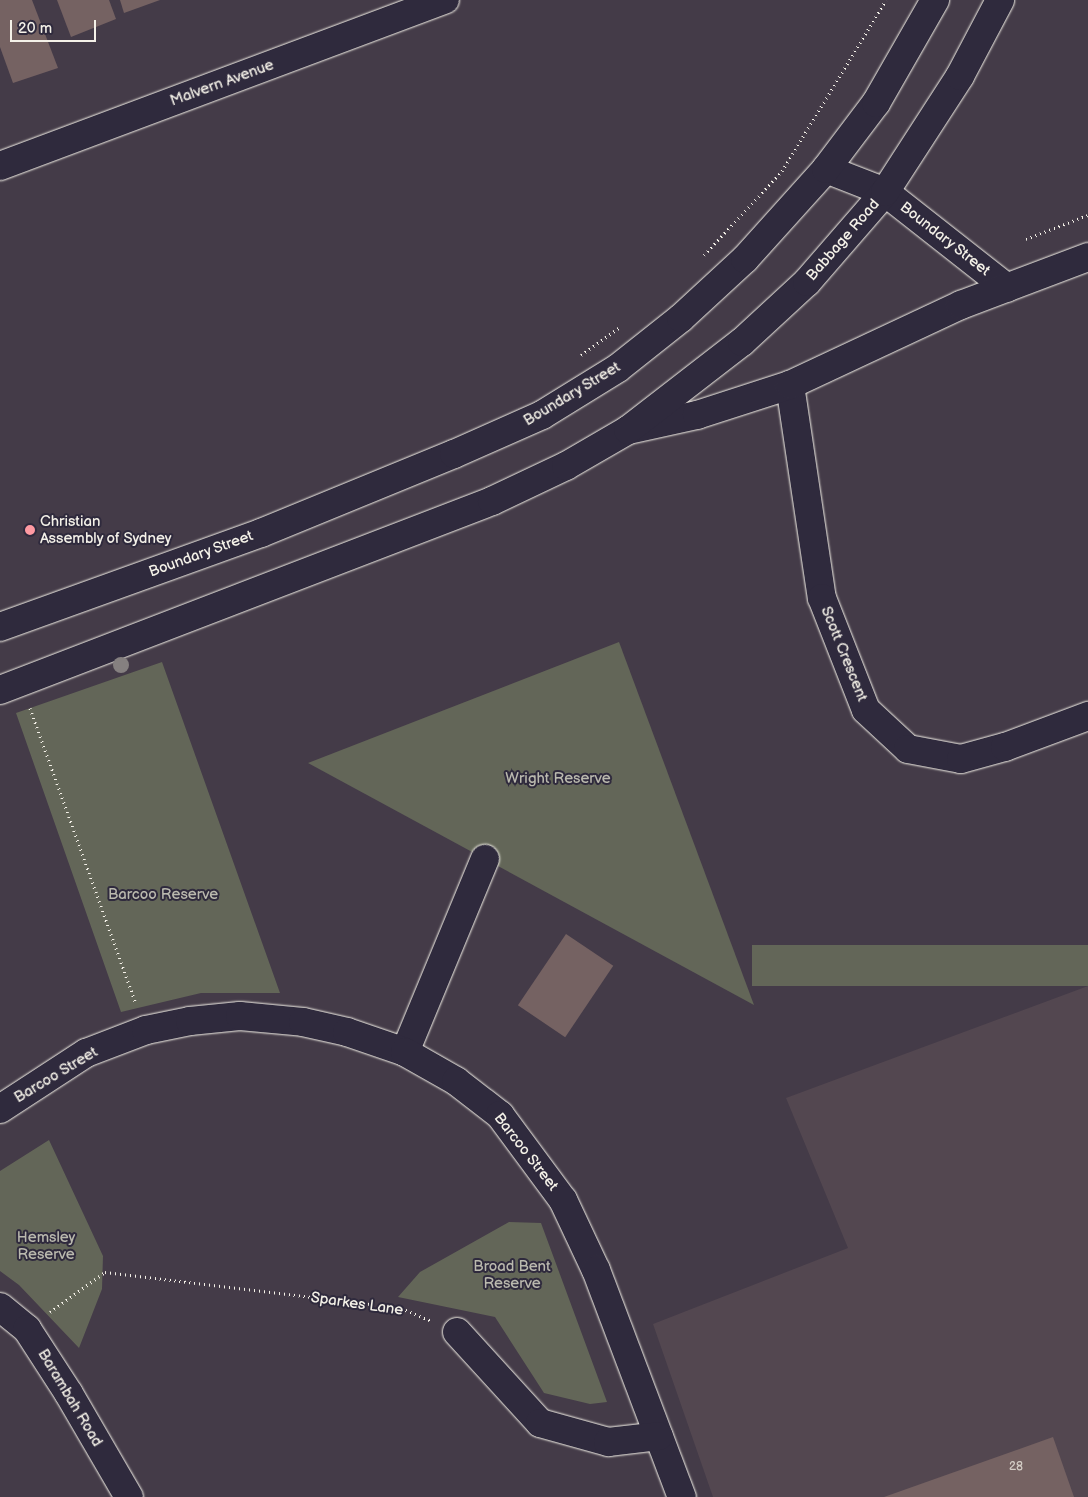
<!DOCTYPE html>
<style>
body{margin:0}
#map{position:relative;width:1088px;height:1497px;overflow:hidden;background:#443b48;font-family:"Balsamiq Sans",sans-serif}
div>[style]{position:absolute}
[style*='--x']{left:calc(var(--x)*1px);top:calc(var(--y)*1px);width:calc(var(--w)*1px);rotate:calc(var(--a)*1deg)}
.built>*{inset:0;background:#534750}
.green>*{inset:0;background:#636658;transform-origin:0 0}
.building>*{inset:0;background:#756262;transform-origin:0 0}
.path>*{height:3px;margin-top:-1.5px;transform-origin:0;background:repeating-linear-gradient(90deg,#f4f1e8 0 1px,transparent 0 5px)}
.roads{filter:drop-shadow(0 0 1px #f4f1e8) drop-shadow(0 0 1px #f4f1e8)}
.minor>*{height:28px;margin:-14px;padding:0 14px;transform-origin:14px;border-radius:14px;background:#2f2a3d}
.major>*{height:28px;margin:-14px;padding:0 14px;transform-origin:14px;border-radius:14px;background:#2f2a3d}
.highway>*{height:28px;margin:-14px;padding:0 14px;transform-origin:14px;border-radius:14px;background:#2f2a3d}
.trees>*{width:16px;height:16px;margin:-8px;border-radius:50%;background:#858080}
.dots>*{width:14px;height:14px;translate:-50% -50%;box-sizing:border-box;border:2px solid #2f2a3d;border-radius:50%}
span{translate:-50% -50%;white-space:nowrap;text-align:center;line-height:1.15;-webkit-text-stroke:4px #2f2a3d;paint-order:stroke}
.number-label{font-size:12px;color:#d4cdc6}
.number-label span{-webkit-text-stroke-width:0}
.street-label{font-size:15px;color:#f4f1e8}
.poi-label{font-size:15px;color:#f4f1e8}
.left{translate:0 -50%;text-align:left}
.park-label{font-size:15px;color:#bab9ae}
.scale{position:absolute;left:10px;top:20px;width:86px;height:22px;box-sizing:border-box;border:2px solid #f4f1e8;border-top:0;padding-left:6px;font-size:15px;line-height:18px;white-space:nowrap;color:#f4f1e8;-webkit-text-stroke:4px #2f2a3d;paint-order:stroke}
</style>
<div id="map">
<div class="built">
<div style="clip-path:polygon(1088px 986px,1088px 1497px,713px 1497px,653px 1324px,848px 1248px,786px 1098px)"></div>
</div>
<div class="green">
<div style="clip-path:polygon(619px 642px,754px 1005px,308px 763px)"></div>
<div style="clip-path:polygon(162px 662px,280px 993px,201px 993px,121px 1012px,16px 713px)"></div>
<div style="left:1088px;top:945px;width:41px;height:336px;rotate:90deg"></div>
<div style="clip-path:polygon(49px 1140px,103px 1256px,102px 1289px,79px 1348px,19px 1285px,0 1271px,0 1171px)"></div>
<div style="clip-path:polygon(509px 1222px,541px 1223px,607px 1402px,590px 1404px,544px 1393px,495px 1317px,398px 1297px,420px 1272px)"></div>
</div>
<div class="building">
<div style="clip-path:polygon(0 0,32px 0,58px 68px,13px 83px,0 47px)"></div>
<div style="clip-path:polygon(57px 0,109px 0,116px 19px,71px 37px)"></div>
<div style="clip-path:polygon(120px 0,160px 0,124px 13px)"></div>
<div style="left:566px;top:934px;width:57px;height:86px;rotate:34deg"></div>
<div style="clip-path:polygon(1053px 1437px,1074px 1497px,884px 1497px)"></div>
</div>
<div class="path">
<div style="--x:1026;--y:239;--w:66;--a:-21.2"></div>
<div style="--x:704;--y:255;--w:115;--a:-47.1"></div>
<div style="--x:782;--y:171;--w:200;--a:-58.7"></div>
<div style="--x:581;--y:355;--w:48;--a:-35.7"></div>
<div style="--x:30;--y:708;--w:314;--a:70.3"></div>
<div style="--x:50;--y:1312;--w:68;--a:-36"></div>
<div style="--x:105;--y:1272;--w:298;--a:6.9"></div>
<div style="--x:401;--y:1308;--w:33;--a:23"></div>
</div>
<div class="roads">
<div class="minor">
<div style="--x:0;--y:166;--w:475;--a:-20.5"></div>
<div style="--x:790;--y:385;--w:215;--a:81.5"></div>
<div style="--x:822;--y:598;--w:120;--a:68.6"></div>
<div style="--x:866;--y:710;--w:57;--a:42.9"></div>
<div style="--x:908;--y:749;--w:54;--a:10.7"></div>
<div style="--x:961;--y:759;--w:46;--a:-15.3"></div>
<div style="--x:1005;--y:747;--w:89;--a:-20.5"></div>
<div style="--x:405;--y:1052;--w:209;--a:-67.5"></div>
<div style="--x:0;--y:1109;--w:103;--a:-33.1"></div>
<div style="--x:86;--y:1053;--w:64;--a:-21"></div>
<div style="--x:146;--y:1030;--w:45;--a:-11.6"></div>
<div style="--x:190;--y:1021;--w:50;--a:-5.7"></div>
<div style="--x:240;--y:1016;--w:63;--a:5.4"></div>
<div style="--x:303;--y:1022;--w:45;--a:12.8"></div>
<div style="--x:347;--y:1032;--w:61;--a:19"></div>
<div style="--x:405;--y:1052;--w:59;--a:29.6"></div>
<div style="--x:456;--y:1081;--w:56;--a:37.7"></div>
<div style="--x:500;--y:1115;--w:106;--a:53.5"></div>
<div style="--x:563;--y:1200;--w:77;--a:64.8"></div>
<div style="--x:596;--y:1270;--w:243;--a:69.3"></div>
<div style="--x:0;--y:1307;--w:35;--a:39"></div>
<div style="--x:27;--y:1329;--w:77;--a:57.1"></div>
<div style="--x:69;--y:1394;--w:119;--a:59.8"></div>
<div style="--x:457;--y:1332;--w:123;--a:47.6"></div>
<div style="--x:540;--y:1423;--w:71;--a:15.6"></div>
<div style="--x:608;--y:1442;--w:51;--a:-6.7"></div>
</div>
<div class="major">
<div style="--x:826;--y:169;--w:63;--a:21.3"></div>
<div style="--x:885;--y:192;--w:155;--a:38.2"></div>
<div style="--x:628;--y:430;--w:71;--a:-12.3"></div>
<div style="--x:697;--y:415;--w:98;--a:-17.9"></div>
<div style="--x:790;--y:385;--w:189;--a:-25.1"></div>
<div style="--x:961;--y:305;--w:136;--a:-20.7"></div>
</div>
<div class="highway">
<div style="--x:0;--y:627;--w:277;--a:-19.8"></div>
<div style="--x:261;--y:533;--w:209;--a:-22.3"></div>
<div style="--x:454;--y:454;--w:96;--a:-23.9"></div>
<div style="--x:542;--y:415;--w:89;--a:-31.7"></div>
<div style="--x:618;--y:368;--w:80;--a:-38.4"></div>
<div style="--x:681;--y:318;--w:87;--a:-42.7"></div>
<div style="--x:745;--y:259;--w:121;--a:-48"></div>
<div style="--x:826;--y:169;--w:83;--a:-52.9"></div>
<div style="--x:876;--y:103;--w:119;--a:-60.2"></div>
<div style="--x:0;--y:690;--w:527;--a:-21.01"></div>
<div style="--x:492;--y:501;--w:82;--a:-25.3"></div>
<div style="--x:566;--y:466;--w:72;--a:-30.1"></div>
<div style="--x:628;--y:430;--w:144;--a:-37.7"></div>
<div style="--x:742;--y:342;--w:88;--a:-42.7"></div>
<div style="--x:807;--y:282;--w:119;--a:-49.1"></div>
<div style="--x:885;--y:192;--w:138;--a:-57.1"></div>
<div style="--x:960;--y:76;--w:86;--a:-62.2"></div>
</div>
</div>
<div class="trees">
<div style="left:121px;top:665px"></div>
</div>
<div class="dots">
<div style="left:30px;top:530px;background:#ff9aa2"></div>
</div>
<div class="number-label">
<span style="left:1016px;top:1467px">28</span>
</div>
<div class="street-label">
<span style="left:222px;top:83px;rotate:-20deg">Malvern Avenue</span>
<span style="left:945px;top:239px;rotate:38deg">Boundary Street</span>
<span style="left:843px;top:240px;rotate:-49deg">Babbage Road</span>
<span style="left:572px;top:394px;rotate:-31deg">Boundary Street</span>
<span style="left:201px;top:554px;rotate:-20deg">Boundary Street</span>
<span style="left:844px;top:654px;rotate:68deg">Scott Crescent</span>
<span style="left:56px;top:1075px;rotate:-31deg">Barcoo Street</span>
<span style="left:526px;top:1152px;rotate:52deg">Barcoo Street</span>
<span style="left:357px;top:1304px;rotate:8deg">Sparkes Lane</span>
<span style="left:70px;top:1398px;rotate:59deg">Barambah Road</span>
</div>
<div class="poi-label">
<span class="left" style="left:40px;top:530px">Christian<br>Assembly of Sydney</span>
</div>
<div class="park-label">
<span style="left:558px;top:779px">Wright Reserve</span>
<span style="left:163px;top:895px">Barcoo Reserve</span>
<span style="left:46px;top:1246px">Hemsley<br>Reserve</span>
<span style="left:512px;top:1275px">Broad Bent<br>Reserve</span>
</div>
<div class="scale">20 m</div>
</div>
